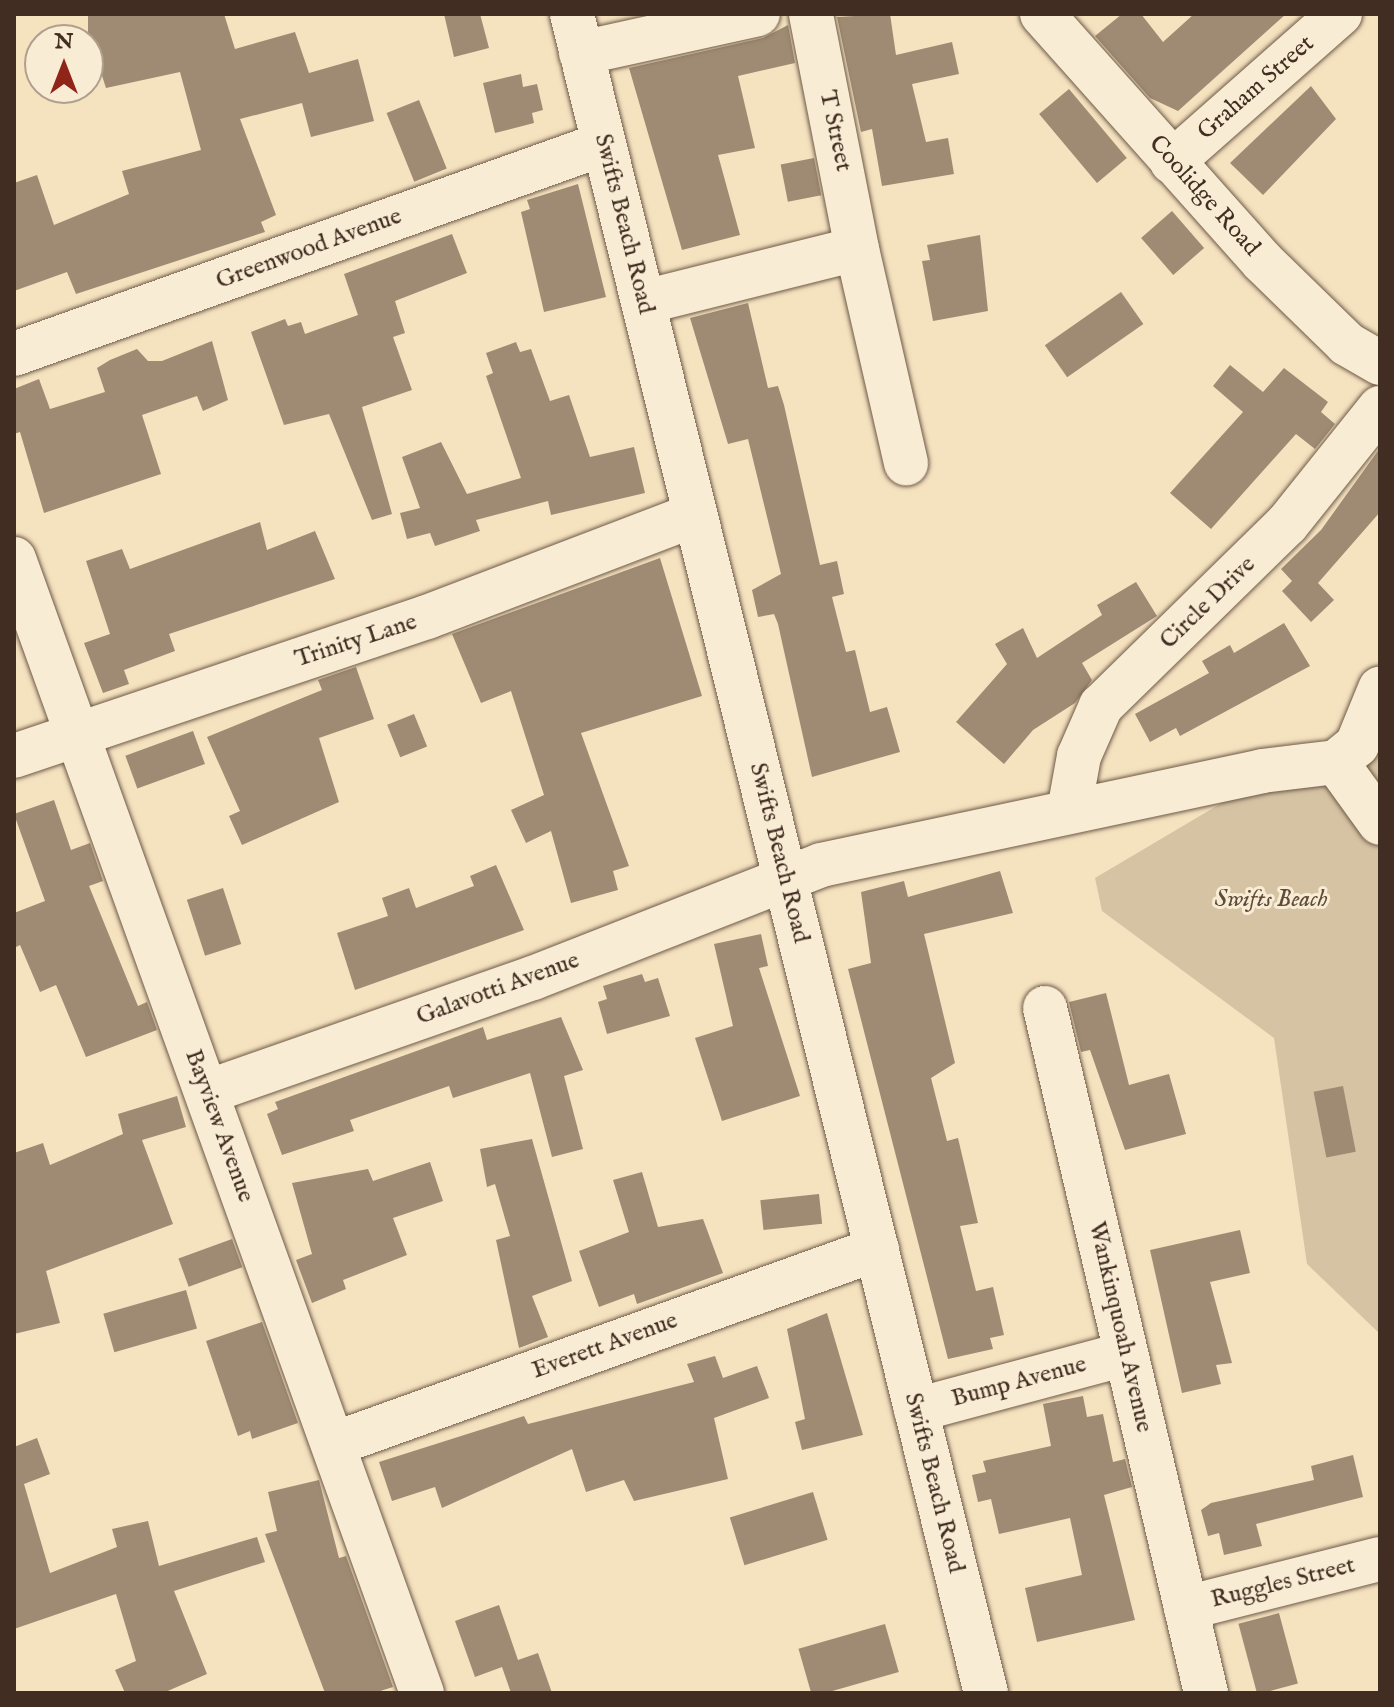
<!DOCTYPE html>
<style>
body{margin:0}
#map{position:relative;width:1394px;height:1707px;overflow:hidden;background:#f5e2bf;font-family:"IM FELL English",serif}
div>[style]{position:absolute}
[style*='--x']{left:calc(var(--x)*1px);top:calc(var(--y)*1px);width:calc(var(--w)*1px);rotate:calc(var(--a)*1deg)}
.green>*{inset:0;background:#d6c3a4}
.building>*{inset:0;background:#9f8b73;transform-origin:0 0}
.roads{filter:drop-shadow(0 0 2px #6e5a48) drop-shadow(0 0 2px #6e5a48)}
.street>*{height:44px;margin:-22px;padding:0 22px;transform-origin:22px;border-radius:22px;background:#f8ecd5}
.secondary>*{height:44px;margin:-22px;padding:0 22px;transform-origin:22px;border-radius:22px;background:#f8ecd5}
span{translate:-50% -50%;white-space:nowrap;text-align:center;line-height:1.15;-webkit-text-stroke:6px #f8ecd5;paint-order:stroke}
.street-label{font-size:24px;color:#412d21}
.park-label{font-size:24px;color:#5f4b3b;font-style:italic}
.frame{position:absolute;inset:0;border:16px solid #412d21;pointer-events:none}
.north{position:absolute;left:24px;top:24px;width:80px;height:80px;box-sizing:border-box;background:#f8ecd5;border:2px solid #afa08d;border-radius:50%;rotate:0deg;font-size:22px;font-weight:700;line-height:32px;text-align:center;color:#412d21}
.north::after{content:'';display:block;margin:auto;width:28px;height:36px;background:#8f2418;clip-path:polygon(50% 0,100% 100%,50% 72%,0 100%)}
</style>
<div id="map">
<div class="green">
<div style="clip-path:polygon(1380px 738px,1380px 1334px,1307px 1264px,1274px 1038px,1102px 911px,1095px 878px,1242px 791px)"></div>
</div>
<div class="building">
<div style="clip-path:polygon(88px 14px,224px 14px,235px 49px,295px 32px,309px 73px,358px 59px,374px 121px,311px 137px,302px 103px,240px 119px,276px 215px,261px 222px,265px 232px,76px 294px,67px 272px,14px 291px,14px 183px,37px 175px,54px 225px,129px 194px,122px 171px,201px 150px,180px 72px,106px 88px,95px 54px,88px 56px)"></div>
<div style="clip-path:polygon(444px 14px,480px 14px,489px 48px,454px 57px)"></div>
<div style="clip-path:polygon(890px 14px,896px 55px,952px 42px,959px 74px,912px 84px,926px 142px,948px 138px,954px 174px,882px 186px,872px 129px,861px 132px,837px 17px)"></div>
<div style="clip-path:polygon(1122px 14px,1141px 14px,1163px 42px,1194px 14px,1286px 14px,1178px 111px,1150px 98px,1095px 36px)"></div>
<div style="clip-path:polygon(788px 25px,795px 63px,738px 76px,755px 148px,718px 155px,740px 235px,682px 250px,629px 68px,763px 38px)"></div>
<div style="clip-path:polygon(521px 74px,523px 87px,537px 84px,543px 110px,532px 113px,534px 123px,495px 133px,483px 83px)"></div>
<div style="clip-path:polygon(1311px 86px,1336px 119px,1263px 195px,1230px 163px)"></div>
<div style="left:1069px;top:89px;width:90px;height:39px;rotate:50deg"></div>
<div style="left:419px;top:100px;width:74px;height:35px;rotate:68deg"></div>
<div style="left:814px;top:158px;width:38px;height:34px;rotate:79deg"></div>
<div style="clip-path:polygon(578px 184px,606px 297px,544px 312px,521px 212px,530px 209px,527px 200px)"></div>
<div style="left:1172px;top:211px;width:49px;height:41px;rotate:49deg"></div>
<div style="clip-path:polygon(452px 234px,467px 273px,395px 301px,405px 333px,393px 337px,412px 390px,362px 407px,392px 514px,372px 520px,329px 414px,284px 425px,251px 332px,285px 319px,288px 326px,301px 322px,305px 334px,358px 315px,344px 274px)"></div>
<div style="clip-path:polygon(980px 235px,988px 311px,933px 321px,922px 261px,930px 260px,927px 245px)"></div>
<div style="left:1121px;top:292px;width:39px;height:93px;rotate:55deg"></div>
<div style="clip-path:polygon(748px 303px,768px 388px,778px 386px,784px 405px,820px 565px,837px 561px,844px 594px,832px 597px,846px 652px,855px 650px,870px 712px,887px 707px,900px 752px,812px 777px,778px 624px,774px 614px,758px 617px,752px 590px,781px 574px,748px 439px,728px 444px,690px 318px)"></div>
<div style="clip-path:polygon(212px 341px,228px 400px,203px 411px,197px 396px,142px 415px,161px 474px,44px 513px,20px 432px,14px 434px,14px 389px,39px 379px,50px 409px,105px 392px,97px 368px,110px 360px,137px 349px,148px 361px,162px 361px)"></div>
<div style="clip-path:polygon(516px 342px,520px 352px,531px 349px,550px 401px,569px 395px,590px 457px,634px 447px,645px 493px,551px 515px,548px 501px,476px 520px,480px 531px,435px 546px,430px 533px,407px 539px,400px 513px,420px 508px,402px 457px,441px 442px,467px 494px,521px 478px,486px 376px,493px 373px,486px 353px)"></div>
<div style="clip-path:polygon(1230px 365px,1263px 392px,1284px 368px,1328px 402px,1321px 412px,1335px 424px,1315px 449px,1296px 434px,1211px 529px,1170px 493px,1243px 412px,1213px 386px)"></div>
<div style="clip-path:polygon(1380px 448px,1380px 512px,1318px 583px,1334px 600px,1311px 622px,1282px 591px,1292px 581px,1281px 569px,1321px 530px)"></div>
<div style="clip-path:polygon(260px 522px,267px 550px,315px 531px,335px 579px,169px 634px,175px 651px,124px 670px,129px 684px,103px 693px,84px 643px,110px 634px,86px 561px,122px 549px,130px 569px)"></div>
<div style="clip-path:polygon(660px 558px,702px 696px,581px 733px,629px 866px,613px 871px,618px 890px,571px 903px,551px 831px,526px 843px,511px 810px,544px 795px,511px 691px,481px 703px,452px 634px)"></div>
<div style="clip-path:polygon(1136px 582px,1157px 616px,1082px 663px,1092px 680px,1075px 703px,1033px 730px,1004px 764px,956px 722px,1007px 664px,995px 644px,1023px 628px,1037px 658px,1102px 615px,1097px 605px)"></div>
<div style="clip-path:polygon(1284px 623px,1310px 666px,1180px 736px,1176px 728px,1150px 742px,1135px 714px,1209px 673px,1202px 661px,1230px 645px,1234px 653px)"></div>
<div style="clip-path:polygon(356px 667px,374px 719px,319px 738px,339px 802px,242px 845px,229px 816px,240px 811px,207px 737px,322px 690px,318px 680px)"></div>
<div style="left:414px;top:714px;width:35px;height:29px;rotate:68deg"></div>
<div style="left:193px;top:731px;width:35px;height:72px;rotate:70deg"></div>
<div style="clip-path:polygon(54px 800px,71px 850px,90px 843px,103px 881px,89px 886px,138px 1006px,147px 1002px,157px 1030px,86px 1057px,56px 985px,40px 992px,20px 945px,14px 948px,14px 913px,45px 901px,14px 814px)"></div>
<div style="clip-path:polygon(496px 865px,524px 930px,355px 990px,337px 933px,388px 916px,382px 898px,409px 888px,416px 908px,474px 886px,470px 876px)"></div>
<div style="clip-path:polygon(1000px 871px,1013px 913px,924px 934px,955px 1063px,931px 1078px,947px 1141px,958px 1138px,978px 1223px,960px 1226px,976px 1291px,993px 1287px,1004px 1335px,990px 1338px,993px 1349px,948px 1359px,848px 969px,871px 963px,861px 892px,904px 881px,908px 897px)"></div>
<div style="left:223px;top:888px;width:59px;height:38px;rotate:72deg"></div>
<div style="clip-path:polygon(761px 934px,768px 966px,759px 968px,800px 1096px,722px 1121px,695px 1038px,733px 1026px,714px 944px)"></div>
<div style="clip-path:polygon(642px 974px,645px 982px,658px 978px,670px 1016px,607px 1034px,598px 1002px,607px 999px,603px 986px)"></div>
<div style="clip-path:polygon(1106px 993px,1129px 1085px,1169px 1074px,1186px 1134px,1125px 1150px,1090px 1050px,1081px 1052px,1069px 1002px)"></div>
<div style="clip-path:polygon(561px 1017px,583px 1070px,564px 1076px,583px 1149px,552px 1157px,530px 1073px,453px 1098px,449px 1086px,350px 1120px,354px 1131px,282px 1155px,267px 1114px,278px 1109px,275px 1102px,483px 1027px,487px 1040px)"></div>
<div style="left:1343px;top:1086px;width:67px;height:30px;rotate:79deg"></div>
<div style="clip-path:polygon(177px 1096px,186px 1127px,142px 1140px,173px 1224px,46px 1271px,60px 1323px,14px 1334px,14px 1153px,43px 1143px,50px 1165px,123px 1134px,118px 1114px)"></div>
<div style="clip-path:polygon(532px 1139px,572px 1281px,532px 1296px,548px 1337px,519px 1348px,496px 1240px,510px 1236px,512px 1243px,495px 1184px,487px 1187px,480px 1149px)"></div>
<div style="clip-path:polygon(430px 1162px,443px 1201px,393px 1218px,407px 1255px,343px 1280px,346px 1289px,312px 1303px,296px 1260px,312px 1254px,292px 1183px,368px 1169px,373px 1181px)"></div>
<div style="clip-path:polygon(642px 1172px,658px 1227px,703px 1219px,723px 1273px,637px 1304px,634px 1294px,599px 1307px,579px 1251px,629px 1232px,613px 1180px)"></div>
<div style="left:819px;top:1194px;width:30px;height:59px;rotate:84deg"></div>
<div style="clip-path:polygon(1240px 1230px,1250px 1273px,1210px 1282px,1232px 1363px,1216px 1365px,1221px 1384px,1182px 1393px,1150px 1250px)"></div>
<div style="left:232px;top:1239px;width:30px;height:57px;rotate:70deg"></div>
<div style="left:186px;top:1290px;width:40px;height:86px;rotate:74deg"></div>
<div style="clip-path:polygon(827px 1313px,863px 1435px,802px 1450px,795px 1422px,805px 1419px,787px 1329px)"></div>
<div style="clip-path:polygon(262px 1322px,298px 1423px,252px 1439px,250px 1431px,238px 1436px,206px 1341px)"></div>
<div style="clip-path:polygon(715px 1356px,723px 1378px,757px 1366px,769px 1398px,714px 1418px,728px 1479px,634px 1501px,624px 1480px,586px 1492px,572px 1449px,442px 1508px,435px 1487px,392px 1501px,379px 1462px,524px 1416px,528px 1424px,694px 1382px,687px 1364px)"></div>
<div style="clip-path:polygon(1083px 1396px,1087px 1417px,1103px 1414px,1113px 1462px,1125px 1459px,1132px 1487px,1104px 1495px,1135px 1620px,1037px 1642px,1025px 1588px,1082px 1575px,1070px 1518px,999px 1534px,991px 1499px,978px 1502px,972px 1475px,986px 1472px,983px 1461px,1051px 1446px,1043px 1404px)"></div>
<div style="clip-path:polygon(37px 1438px,50px 1474px,24px 1484px,50px 1573px,117px 1547px,112px 1529px,148px 1521px,159px 1566px,257px 1537px,265px 1562px,174px 1591px,207px 1674px,163px 1693px,125px 1693px,115px 1670px,136px 1661px,116px 1594px,14px 1629px,14px 1447px)"></div>
<div style="clip-path:polygon(1353px 1455px,1363px 1497px,1256px 1524px,1262px 1546px,1224px 1555px,1219px 1533px,1208px 1536px,1201px 1510px,1211px 1503px,1314px 1480px,1311px 1466px)"></div>
<div style="clip-path:polygon(319px 1480px,339px 1558px,346px 1556px,393px 1687px,374px 1693px,325px 1693px,265px 1534px,277px 1531px,268px 1492px)"></div>
<div style="left:813px;top:1492px;width:50px;height:87px;rotate:73deg"></div>
<div style="clip-path:polygon(499px 1605px,518px 1660px,538px 1653px,552px 1693px,511px 1693px,502px 1667px,475px 1677px,455px 1621px)"></div>
<div style="left:1279px;top:1613px;width:73px;height:42px;rotate:75deg"></div>
<div style="left:885px;top:1624px;width:50px;height:90px;rotate:74deg"></div>
</div>
<div class="roads">
<div class="street">
<div style="--x:1042;--y:14;--w:331;--a:48.3"></div>
<div style="--x:1262;--y:261;--w:119;--a:44.3"></div>
<div style="--x:1347;--y:344;--w:38;--a:30"></div>
<div style="--x:581;--y:53;--w:181;--a:-12.4"></div>
<div style="--x:1172;--y:162;--w:224;--a:-41.4"></div>
<div style="--x:857;--y:249;--w:220;--a:77.1"></div>
<div style="--x:644;--y:302;--w:219;--a:-14"></div>
<div style="--x:857;--y:249;--w:239;--a:-101.1"></div>
<div style="--x:14;--y:354;--w:625;--a:-19.62"></div>
<div style="--x:14;--y:559;--w:1205;--a:70.21"></div>
<div style="--x:14;--y:756;--w:436;--a:-18.6"></div>
<div style="--x:427;--y:617;--w:286;--a:-20.9"></div>
<div style="--x:1336;--y:762;--w:75;--a:54.2"></div>
<div style="--x:1069;--y:811;--w:56;--a:-79.7"></div>
<div style="--x:1079;--y:756;--w:55;--a:-66.3"></div>
<div style="--x:1101;--y:706;--w:260;--a:-44.4"></div>
<div style="--x:1287;--y:524;--w:149;--a:-51.3"></div>
<div style="--x:1045;--y:1008;--w:704;--a:76.77"></div>
<div style="--x:207;--y:1092;--w:345;--a:-19.3"></div>
<div style="--x:533;--y:978;--w:309;--a:-21.4"></div>
<div style="--x:821;--y:865;--w:451;--a:-12"></div>
<div style="--x:1262;--y:771;--w:75;--a:-6.9"></div>
<div style="--x:1336;--y:762;--w:27;--a:-39"></div>
<div style="--x:1357;--y:745;--w:61;--a:-67.7"></div>
<div style="--x:916;--y:1410;--w:212;--a:-15"></div>
<div style="--x:334;--y:1444;--w:577;--a:-19.75"></div>
<div style="--x:1186;--y:1608;--w:200;--a:-14.2"></div>
</div>
<div class="secondary">
<div style="--x:572;--y:14;--w:1729;--a:76.15"></div>
</div>
</div>
<div class="street-label">
<span style="left:1256px;top:88px;rotate:-41deg">Graham Street</span>
<span style="left:835px;top:131px;rotate:78deg">T Street</span>
<span style="left:1204px;top:196px;rotate:48deg">Coolidge Road</span>
<span style="left:624px;top:224px;rotate:76deg">Swifts Beach Road</span>
<span style="left:309px;top:249px;rotate:-20deg">Greenwood Avenue</span>
<span style="left:1208px;top:603px;rotate:-44deg">Circle Drive</span>
<span style="left:356px;top:641px;rotate:-18deg">Trinity Lane</span>
<span style="left:779px;top:853px;rotate:76deg">Swifts Beach Road</span>
<span style="left:498px;top:989px;rotate:-20deg">Galavotti Avenue</span>
<span style="left:219px;top:1126px;rotate:70deg">Bayview Avenue</span>
<span style="left:1120px;top:1327px;rotate:77deg">Wankinquoah Avenue</span>
<span style="left:605px;top:1346px;rotate:-20deg">Everett Avenue</span>
<span style="left:1019px;top:1382px;rotate:-15deg">Bump Avenue</span>
<span style="left:934px;top:1483px;rotate:76deg">Swifts Beach Road</span>
<span style="left:1283px;top:1583px;rotate:-14deg">Ruggles Street</span>
</div>
<div class="park-label">
<span style="left:1271px;top:900px">Swifts Beach</span>
</div>
<div class="frame"></div>
<div class="north">N</div>
</div>
